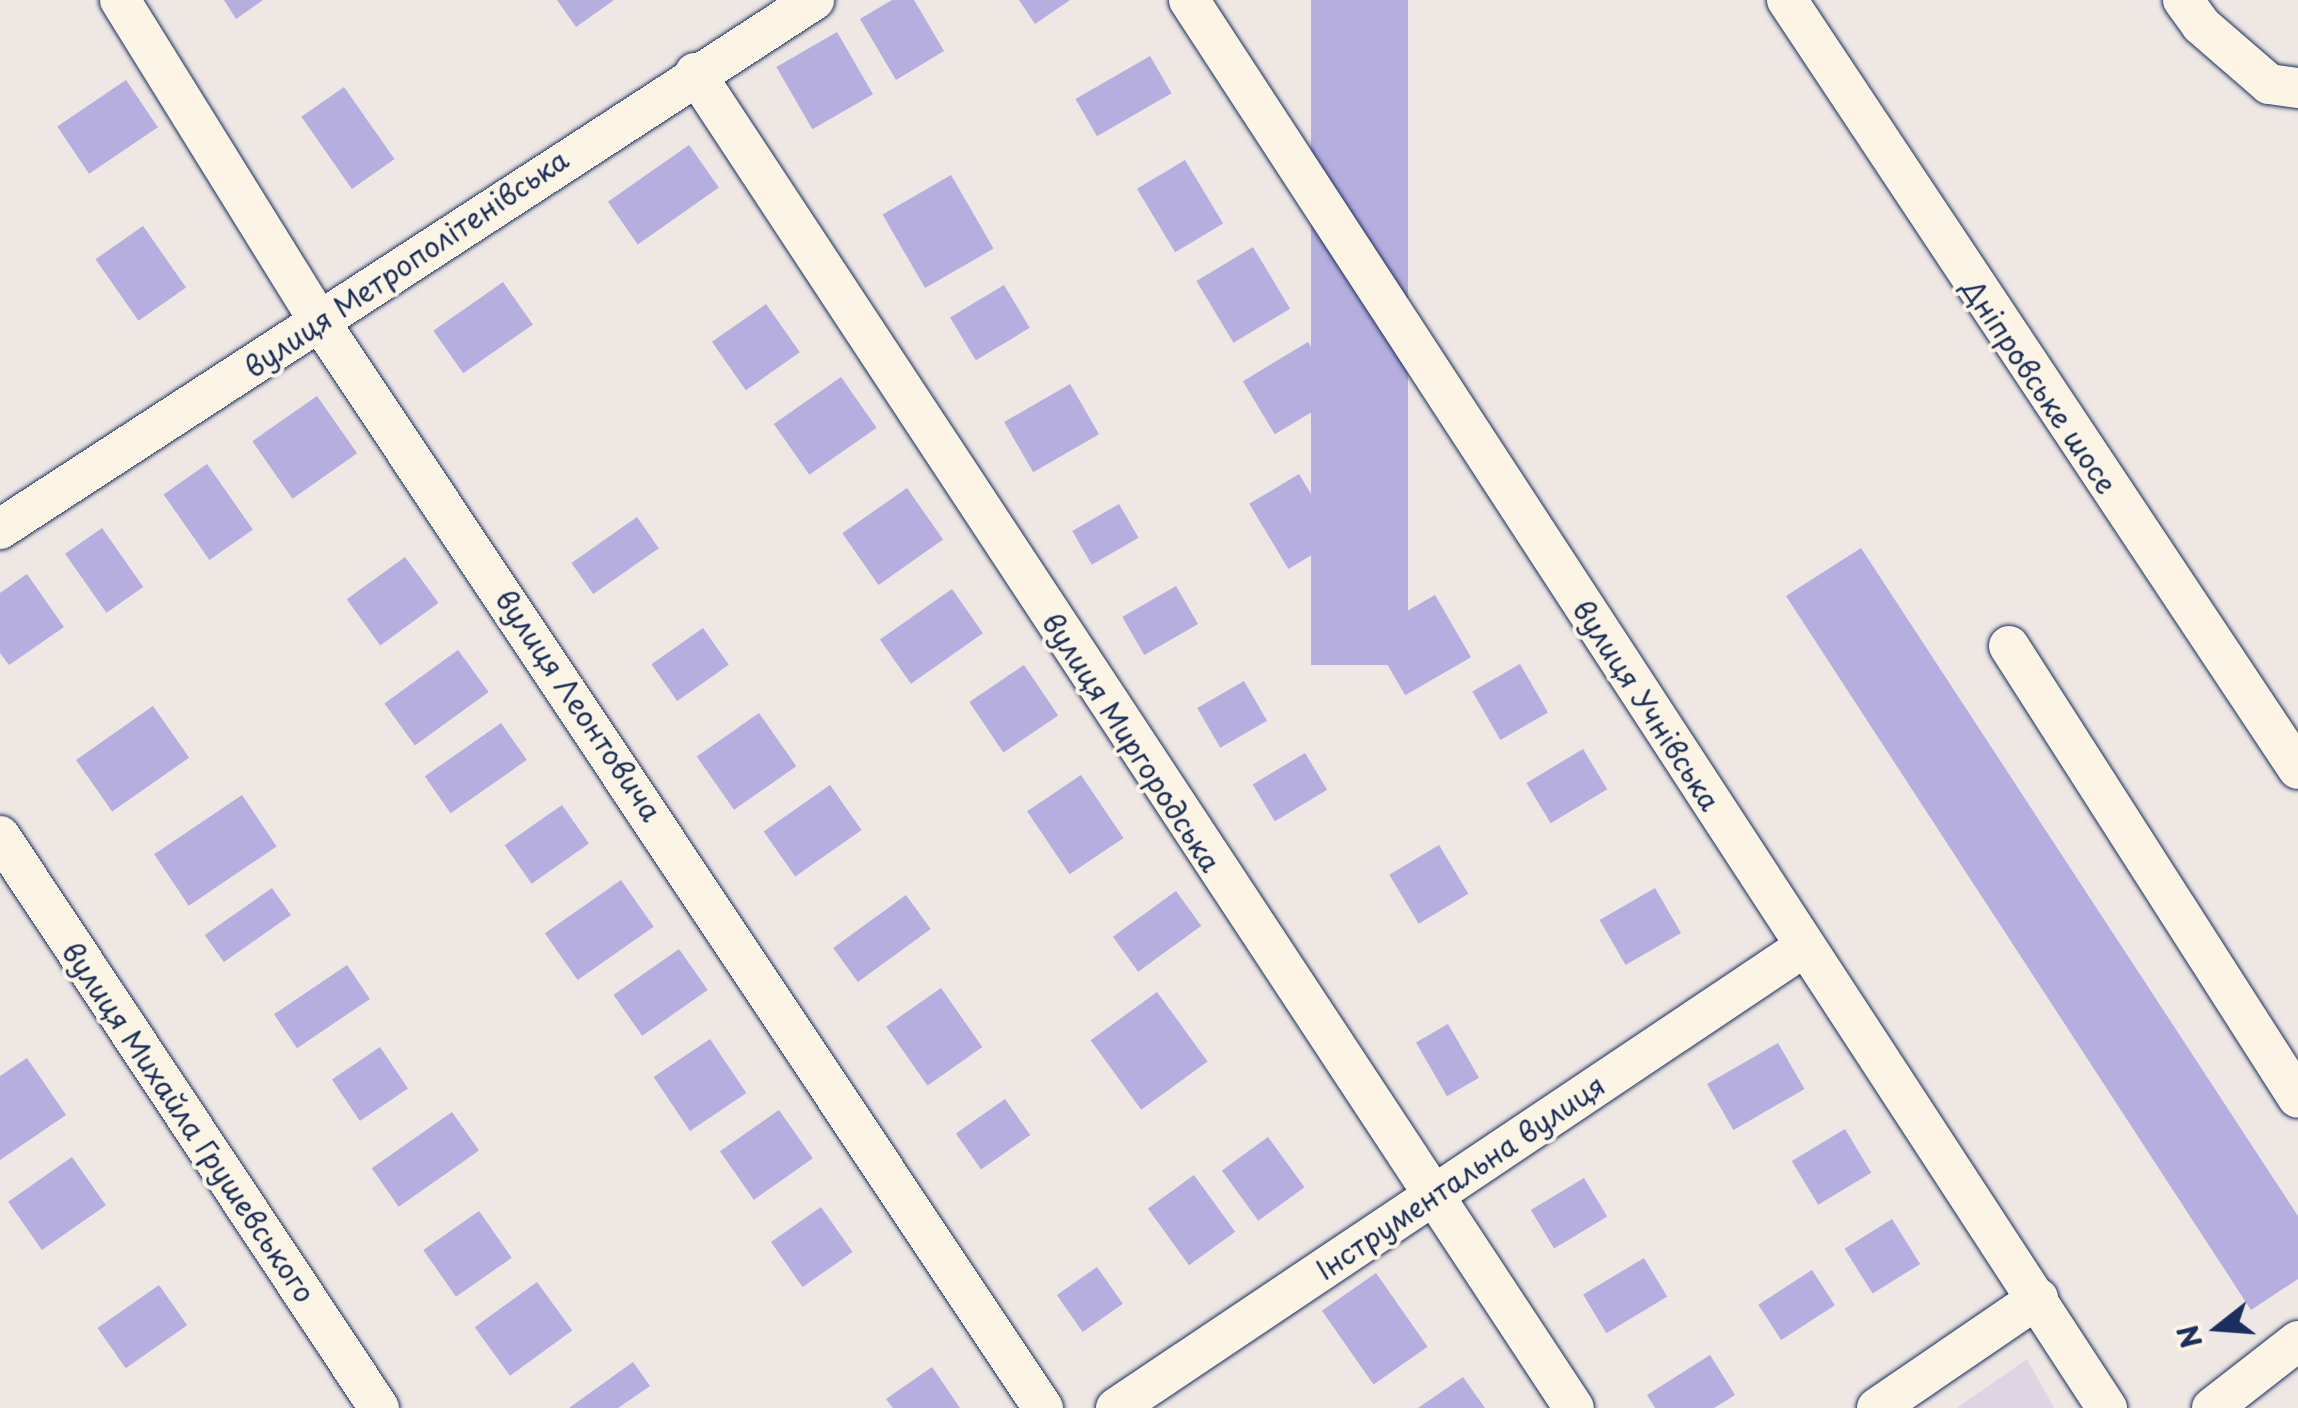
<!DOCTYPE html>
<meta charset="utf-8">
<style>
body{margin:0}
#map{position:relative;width:2298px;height:1408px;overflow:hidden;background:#eee7e4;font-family:"Playpen Sans",sans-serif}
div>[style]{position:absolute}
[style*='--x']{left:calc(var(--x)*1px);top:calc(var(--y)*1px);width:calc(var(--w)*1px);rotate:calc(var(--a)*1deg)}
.built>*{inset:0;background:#ddd6e2}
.building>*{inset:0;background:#b5aedf;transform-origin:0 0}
.roads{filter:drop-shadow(0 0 2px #1b2f5e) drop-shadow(0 0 2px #1b2f5e)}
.minor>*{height:40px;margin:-20px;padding:0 20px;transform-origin:20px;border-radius:20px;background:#fcf5e5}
span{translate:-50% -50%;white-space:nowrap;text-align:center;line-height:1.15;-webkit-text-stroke:8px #fcf5e5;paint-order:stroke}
.street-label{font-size:28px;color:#1b2f5e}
.north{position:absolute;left:2168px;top:1278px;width:100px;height:100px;-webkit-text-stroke:8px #fcf5e5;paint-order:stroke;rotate:253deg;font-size:28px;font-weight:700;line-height:40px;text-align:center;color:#1b2f5e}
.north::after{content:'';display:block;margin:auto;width:35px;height:45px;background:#1b2f5e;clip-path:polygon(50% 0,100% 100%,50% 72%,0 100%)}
</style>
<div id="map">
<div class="built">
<div style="clip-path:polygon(2027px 1359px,2054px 1408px,1957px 1408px)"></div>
</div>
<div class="building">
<div style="clip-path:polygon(224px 0,263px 0,236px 19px)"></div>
<div style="clip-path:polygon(557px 0,614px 0,576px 27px)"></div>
<div style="clip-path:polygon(892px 0,914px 0,944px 51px,896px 80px,860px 19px)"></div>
<div style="clip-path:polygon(1019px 0,1070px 0,1035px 24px)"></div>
<div style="left:1311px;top:0;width:97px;height:665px"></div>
<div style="left:837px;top:32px;width:72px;height:70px;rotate:60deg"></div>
<div style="left:1150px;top:56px;width:43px;height:86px;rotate:60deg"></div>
<div style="left:126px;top:80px;width:57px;height:83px;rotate:56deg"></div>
<div style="left:344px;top:87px;width:88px;height:52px;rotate:55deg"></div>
<div style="left:689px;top:145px;width:52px;height:99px;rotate:55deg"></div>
<div style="left:1185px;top:160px;width:74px;height:56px;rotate:59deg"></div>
<div style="left:951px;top:175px;width:85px;height:79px;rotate:60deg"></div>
<div style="left:143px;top:226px;width:75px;height:58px;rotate:55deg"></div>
<div style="left:1253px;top:247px;width:72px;height:66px;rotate:59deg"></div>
<div style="left:503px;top:282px;width:52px;height:85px;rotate:55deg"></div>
<div style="left:1004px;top:285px;width:50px;height:63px;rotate:59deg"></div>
<div style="left:766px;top:304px;width:59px;height:66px;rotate:55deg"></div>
<div style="left:1308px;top:342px;width:62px;height:76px;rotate:59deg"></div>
<div style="left:841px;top:377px;width:62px;height:82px;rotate:55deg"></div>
<div style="left:1070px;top:384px;width:58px;height:76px;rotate:60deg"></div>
<div style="left:317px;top:396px;width:70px;height:79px;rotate:55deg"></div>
<div style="left:207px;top:464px;width:80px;height:53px;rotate:55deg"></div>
<div style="left:1299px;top:474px;width:76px;height:58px;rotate:59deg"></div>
<div style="left:907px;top:488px;width:63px;height:79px;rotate:55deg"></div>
<div style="left:1119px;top:504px;width:39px;height:54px;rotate:60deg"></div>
<div style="left:637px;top:517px;width:38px;height:80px;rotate:55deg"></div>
<div style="left:102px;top:528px;width:72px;height:45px;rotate:55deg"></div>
<div style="clip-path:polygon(1861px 548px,2298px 1216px,2298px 1279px,2251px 1310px,1786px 596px)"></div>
<div style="left:405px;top:557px;width:57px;height:72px;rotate:54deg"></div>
<div style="clip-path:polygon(27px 574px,64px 627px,9px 665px,0 653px,0 593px)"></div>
<div style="left:1176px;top:586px;width:44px;height:62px;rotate:60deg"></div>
<div style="left:952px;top:589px;width:54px;height:88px;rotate:55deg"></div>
<div style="left:1435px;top:595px;width:72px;height:76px;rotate:60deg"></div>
<div style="left:703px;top:628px;width:45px;height:63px;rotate:55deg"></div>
<div style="left:458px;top:650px;width:52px;height:91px;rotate:54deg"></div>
<div style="left:1520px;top:664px;width:56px;height:55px;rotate:60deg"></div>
<div style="left:1024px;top:665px;width:61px;height:66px;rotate:56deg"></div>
<div style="left:1244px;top:681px;width:46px;height:54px;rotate:60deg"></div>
<div style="left:153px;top:706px;width:63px;height:94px;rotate:55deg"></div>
<div style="left:759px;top:713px;width:65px;height:76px;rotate:55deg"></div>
<div style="left:501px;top:723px;width:45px;height:93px;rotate:55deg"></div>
<div style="left:1583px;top:749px;width:47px;height:66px;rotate:59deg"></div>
<div style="left:1305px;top:753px;width:43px;height:61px;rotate:59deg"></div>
<div style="left:1081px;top:775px;width:76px;height:65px;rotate:56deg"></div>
<div style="left:830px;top:785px;width:55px;height:81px;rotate:55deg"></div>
<div style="left:242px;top:795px;width:62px;height:106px;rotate:56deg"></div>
<div style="left:562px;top:805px;width:47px;height:70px;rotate:55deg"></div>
<div style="left:1439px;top:845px;width:57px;height:58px;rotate:59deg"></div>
<div style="left:621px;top:880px;width:57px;height:93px;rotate:55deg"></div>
<div style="left:272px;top:888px;width:33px;height:82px;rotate:55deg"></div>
<div style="left:1655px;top:888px;width:52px;height:64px;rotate:60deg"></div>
<div style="left:1176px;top:891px;width:43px;height:78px;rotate:54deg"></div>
<div style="left:906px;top:895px;width:42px;height:90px;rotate:54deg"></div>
<div style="left:679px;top:949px;width:50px;height:80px;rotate:55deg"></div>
<div style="left:347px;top:965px;width:41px;height:88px;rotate:56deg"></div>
<div style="left:941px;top:988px;width:72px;height:67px;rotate:55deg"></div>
<div style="left:1157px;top:992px;width:86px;height:82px;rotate:54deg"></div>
<div style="left:1448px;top:1024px;width:62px;height:37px;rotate:60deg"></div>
<div style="left:710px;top:1039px;width:65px;height:68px;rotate:56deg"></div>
<div style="left:1778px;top:1043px;width:53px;height:82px;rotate:60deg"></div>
<div style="left:380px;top:1047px;width:50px;height:58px;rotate:56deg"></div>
<div style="clip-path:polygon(27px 1058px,66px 1115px,0 1160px,0 1076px)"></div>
<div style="left:1005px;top:1099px;width:44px;height:60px;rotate:55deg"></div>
<div style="left:779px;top:1110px;width:59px;height:72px;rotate:55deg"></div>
<div style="left:452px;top:1112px;width:47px;height:98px;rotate:55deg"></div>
<div style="left:1845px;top:1129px;width:51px;height:62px;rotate:59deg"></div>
<div style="left:1268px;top:1137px;width:62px;height:57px;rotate:54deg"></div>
<div style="left:72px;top:1157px;width:59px;height:78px;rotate:55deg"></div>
<div style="left:1194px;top:1175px;width:70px;height:57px;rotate:54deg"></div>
<div style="left:1584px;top:1178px;width:45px;height:62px;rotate:59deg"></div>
<div style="left:821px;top:1207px;width:55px;height:61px;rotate:55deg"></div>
<div style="left:479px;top:1211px;width:57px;height:68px;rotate:55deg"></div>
<div style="left:1892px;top:1219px;width:53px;height:56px;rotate:58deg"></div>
<div style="left:1644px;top:1258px;width:45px;height:71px;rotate:59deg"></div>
<div style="left:1097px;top:1267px;width:45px;height:49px;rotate:55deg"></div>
<div style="left:1812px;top:1270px;width:42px;height:64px;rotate:57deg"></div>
<div style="left:1376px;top:1273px;width:90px;height:66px;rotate:55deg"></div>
<div style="left:537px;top:1282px;width:60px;height:77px;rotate:54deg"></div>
<div style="left:159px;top:1285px;width:49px;height:75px;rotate:55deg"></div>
<div style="clip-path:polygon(1710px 1355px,1735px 1395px,1714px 1408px,1655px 1408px,1647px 1395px)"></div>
<div style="clip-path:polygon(633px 1362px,650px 1386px,618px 1408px,569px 1408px)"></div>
<div style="clip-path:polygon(932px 1367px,960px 1408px,893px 1408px,886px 1399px)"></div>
<div style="clip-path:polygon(1463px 1377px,1485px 1408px,1418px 1408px)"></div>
</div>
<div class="roads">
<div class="minor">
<div style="--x:120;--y:0;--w:379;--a:58.2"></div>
<div style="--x:320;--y:322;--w:1305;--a:56.35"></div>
<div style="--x:1189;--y:0;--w:1681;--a:56.9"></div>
<div style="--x:1787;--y:0;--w:923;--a:56.4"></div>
<div style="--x:2183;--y:0;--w:31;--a:54"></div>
<div style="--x:2201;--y:25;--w:90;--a:40.9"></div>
<div style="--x:2269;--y:84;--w:29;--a:8"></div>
<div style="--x:695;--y:73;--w:1598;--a:56.64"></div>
<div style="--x:0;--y:529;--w:971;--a:-33.02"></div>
<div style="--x:2009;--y:646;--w:536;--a:57.41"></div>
<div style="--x:0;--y:836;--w:686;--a:56.47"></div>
<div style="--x:1116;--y:1408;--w:828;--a:-33.82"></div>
<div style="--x:1877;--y:1408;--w:195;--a:-34.3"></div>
<div style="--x:2212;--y:1408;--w:109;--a:-37.9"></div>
</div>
</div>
<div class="street-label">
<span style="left:406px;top:263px;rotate:-34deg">вулиця Метрополітенівська</span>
<span style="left:2040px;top:386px;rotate:56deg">Дніпровське шосе</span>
<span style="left:579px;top:705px;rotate:56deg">вулиця Леонтовича</span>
<span style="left:1647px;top:705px;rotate:57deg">вулиця Учнівська</span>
<span style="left:1132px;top:742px;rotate:57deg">вулиця Миргородська</span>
<span style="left:189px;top:1122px;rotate:56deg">вулиця Михайла Грушевського</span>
<span style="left:1460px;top:1177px;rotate:-34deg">Інструментальна вулиця</span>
</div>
<div class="north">N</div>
</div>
